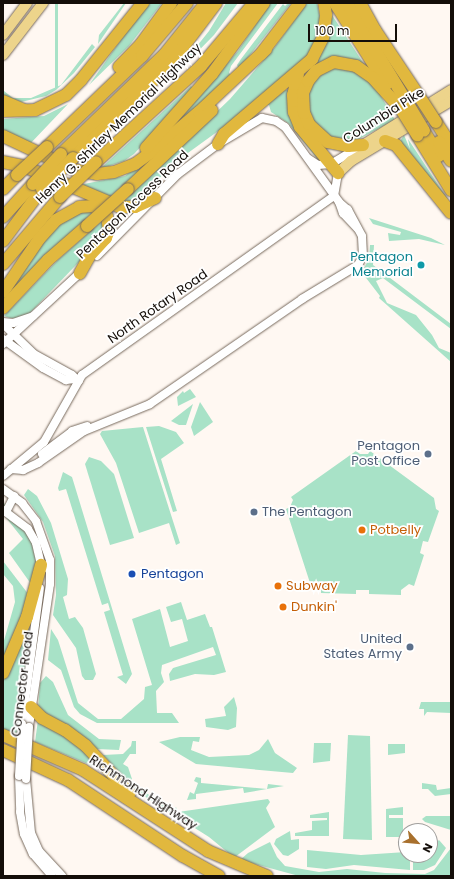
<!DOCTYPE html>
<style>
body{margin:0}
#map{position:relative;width:454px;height:879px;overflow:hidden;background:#fff8f2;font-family:Poppins,sans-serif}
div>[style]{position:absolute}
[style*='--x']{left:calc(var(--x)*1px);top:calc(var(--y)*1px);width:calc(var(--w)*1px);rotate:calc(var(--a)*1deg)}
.green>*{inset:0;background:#a8e2c7;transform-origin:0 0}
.roads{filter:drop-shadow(0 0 1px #786a5d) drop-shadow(0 0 1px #786a5d)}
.minor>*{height:8px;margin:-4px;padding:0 4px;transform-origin:4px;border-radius:4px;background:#fff}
.major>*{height:10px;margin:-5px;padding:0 5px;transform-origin:5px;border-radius:5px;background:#edd48b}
.highway>*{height:12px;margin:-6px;padding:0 6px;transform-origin:6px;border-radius:6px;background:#e1b83e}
.bridges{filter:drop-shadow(0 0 1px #786a5d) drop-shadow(0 0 1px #786a5d)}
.minor-bridge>*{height:8px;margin:-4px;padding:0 4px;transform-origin:4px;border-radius:4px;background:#fff}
.highway-bridge>*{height:12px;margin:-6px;padding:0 6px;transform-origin:6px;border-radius:6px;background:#e1b83e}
.dots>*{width:11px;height:11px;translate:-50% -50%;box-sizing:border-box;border:2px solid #fff;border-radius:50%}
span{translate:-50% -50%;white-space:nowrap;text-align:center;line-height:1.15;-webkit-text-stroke:3.5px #fff;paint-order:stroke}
.street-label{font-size:13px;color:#140e09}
.culture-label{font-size:13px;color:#0d838f}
.right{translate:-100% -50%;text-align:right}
.service-label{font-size:13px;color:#4e5e75}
.left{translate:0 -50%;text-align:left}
.food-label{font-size:13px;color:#c56008}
.transit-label{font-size:13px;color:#164399}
.frame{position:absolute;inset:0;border:4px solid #140e09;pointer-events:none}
.north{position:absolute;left:398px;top:823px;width:40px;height:40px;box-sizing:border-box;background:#fff;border:1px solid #a19f9d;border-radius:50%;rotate:117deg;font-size:11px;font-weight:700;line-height:16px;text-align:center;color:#140e09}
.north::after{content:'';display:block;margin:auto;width:14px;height:18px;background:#a8702d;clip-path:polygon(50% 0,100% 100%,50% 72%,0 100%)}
.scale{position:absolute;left:308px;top:24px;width:89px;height:18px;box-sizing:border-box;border:2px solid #140e09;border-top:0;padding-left:5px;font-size:12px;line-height:14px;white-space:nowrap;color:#140e09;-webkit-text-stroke:3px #fff;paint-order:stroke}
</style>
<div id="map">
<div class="green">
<div style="left:55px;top:3px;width:3px;height:85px"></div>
<div style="clip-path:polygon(124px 3px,126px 3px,98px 44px,99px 35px)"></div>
<div style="clip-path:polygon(147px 3px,162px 3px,129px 46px,89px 85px)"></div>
<div style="clip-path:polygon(226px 3px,238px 3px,214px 35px,169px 81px,209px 31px)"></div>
<div style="clip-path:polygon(270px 3px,278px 3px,231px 66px,229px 73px,232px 76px,171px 129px,238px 51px)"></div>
<div style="clip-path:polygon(288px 3px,291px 3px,239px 69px,237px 65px,241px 59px,283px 4px,285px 6px)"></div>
<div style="clip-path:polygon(307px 3px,317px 3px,320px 18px,315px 43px,309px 55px,232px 121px,181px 158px,153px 184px,140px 200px,122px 203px,230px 99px,275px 47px)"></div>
<div style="clip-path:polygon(330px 12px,364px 64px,363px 65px,309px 69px)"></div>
<div style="clip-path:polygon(92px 44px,95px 47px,74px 73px,56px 90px,46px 96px,21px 102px,3px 96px,3px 79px,4px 91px,13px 98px,31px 98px,61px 85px)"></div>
<div style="clip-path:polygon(344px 67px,363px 74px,378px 91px,395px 120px,357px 140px,335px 141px,311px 122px,308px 88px,322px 71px)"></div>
<div style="clip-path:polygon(191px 86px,194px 89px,134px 154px,124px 161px,100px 169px)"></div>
<div style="clip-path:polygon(285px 90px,288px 90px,322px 160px,320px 162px,288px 123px,271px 112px,269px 105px,266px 105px)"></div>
<div style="clip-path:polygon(68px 104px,29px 145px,3px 131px,3px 119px,44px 116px)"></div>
<div style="clip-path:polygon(182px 132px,109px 198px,81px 187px,84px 184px,125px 176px)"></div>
<div style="clip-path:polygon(404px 135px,410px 149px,408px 139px,451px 204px,399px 143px)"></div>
<div style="clip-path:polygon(94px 211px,13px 289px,11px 288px,47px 234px,71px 214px)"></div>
<div style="clip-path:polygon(369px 218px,431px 238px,445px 245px,419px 239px,389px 241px,388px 233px,400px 235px,401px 232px,373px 224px)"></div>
<div style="clip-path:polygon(103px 220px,104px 225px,100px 240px,30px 313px,23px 318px,10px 318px,4px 316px,58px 260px)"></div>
<div style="clip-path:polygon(370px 245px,374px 245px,373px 265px,451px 324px,451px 329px,383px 278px,376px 281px,387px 303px,416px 315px,432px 335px,439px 348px,451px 353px,451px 362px,379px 298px,380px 296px,363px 274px,366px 271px,364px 268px,369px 259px)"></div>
<div style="clip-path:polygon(190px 389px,196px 397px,178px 406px,177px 397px,183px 391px,184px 393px)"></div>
<div style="clip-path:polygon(200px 402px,213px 422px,194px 436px,191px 427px)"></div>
<div style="clip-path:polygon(193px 404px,186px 425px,179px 425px,171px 421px)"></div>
<div style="clip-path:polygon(159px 426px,176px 432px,184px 443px,161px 459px,177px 511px,173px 512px,146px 427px)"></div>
<div style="clip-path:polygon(143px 427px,180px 543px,176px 545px,169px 523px,139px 533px,116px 463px,100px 434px,102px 431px)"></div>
<div style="clip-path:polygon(356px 451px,360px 454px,368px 454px,370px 451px,434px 498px,436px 509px,439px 511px,428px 542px,423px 541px,420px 553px,424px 555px,414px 586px,409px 584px,401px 590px,401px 595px,369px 594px,369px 590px,356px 590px,356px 594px,321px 593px,321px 590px,315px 585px,311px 586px,286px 509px,290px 507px,293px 500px,291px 497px)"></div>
<div style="clip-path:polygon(89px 457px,101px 461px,114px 474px,134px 538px,110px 545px,85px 464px)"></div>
<div style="clip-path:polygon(63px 472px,72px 477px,132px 674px,126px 684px,117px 677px,123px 675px,104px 612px,110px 610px,108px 603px,102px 605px,66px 489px,59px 491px,58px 488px)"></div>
<div style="clip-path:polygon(28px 489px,37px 496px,51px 523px,68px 579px,67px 595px,63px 597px,69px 619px,75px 617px,83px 628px,96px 674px,93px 680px,85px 680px,82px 676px,76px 648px,53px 615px,56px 595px,55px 556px,43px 522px,24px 495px)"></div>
<div style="clip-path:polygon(3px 502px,17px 517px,31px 540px,37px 566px,31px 584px,9px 553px,23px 539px,3px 514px)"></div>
<div style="clip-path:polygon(3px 561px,29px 595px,3px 667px,3px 644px,15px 602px,13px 586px,3px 574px)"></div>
<div style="clip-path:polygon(181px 602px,187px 620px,205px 614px,210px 627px,212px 627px,226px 672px,214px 675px,195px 674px,170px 681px,169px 674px,173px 668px,216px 655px,213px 647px,162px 665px,161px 673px,164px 682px,156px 691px,157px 713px,172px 713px,179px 723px,97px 723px,80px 714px,74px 707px,61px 670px,48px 660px,51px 629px,58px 640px,78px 703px,98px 719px,121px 719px,144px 699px,145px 687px,152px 685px,132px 619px,160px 609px,170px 647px,188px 641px,182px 619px,171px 622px,166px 607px)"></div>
<div style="clip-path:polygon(31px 617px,21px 710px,17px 736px,3px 730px,3px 680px)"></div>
<div style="clip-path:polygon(46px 676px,53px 682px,68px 715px,99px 739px,121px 740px,119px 750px,97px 749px,38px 710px,40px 683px)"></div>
<div style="clip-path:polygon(234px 697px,237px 708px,236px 727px,228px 730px,206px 727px,205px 719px,226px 716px,224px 707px)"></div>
<div style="clip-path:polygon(421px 702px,451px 702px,451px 713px,427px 712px,424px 716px,424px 709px,419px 709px)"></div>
<div style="clip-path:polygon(38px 720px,66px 733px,105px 771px,35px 742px)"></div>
<div style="clip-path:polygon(348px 735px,370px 736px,372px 840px,343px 839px)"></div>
<div style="clip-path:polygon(180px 737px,200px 737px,199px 742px,193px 741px,191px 750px,209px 757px,249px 755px,259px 750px,268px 739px,275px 753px,297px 768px,293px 773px,196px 764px,159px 742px)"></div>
<div style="clip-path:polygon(132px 741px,136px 741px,136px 754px,130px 754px,123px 764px,128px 767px,132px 779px,130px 782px,173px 811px,176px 807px,178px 812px,268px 799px,270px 802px,266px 808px,275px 827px,235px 857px,231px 855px,209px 837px,144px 796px,133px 786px,103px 755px,123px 754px,131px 746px)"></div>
<div style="clip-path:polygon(314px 743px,331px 743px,330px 761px,313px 763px)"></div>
<div style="clip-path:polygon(388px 744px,405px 744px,405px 753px,388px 755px)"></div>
<div style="clip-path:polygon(196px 777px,201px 778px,201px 783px,267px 789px,268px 784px,284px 786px,244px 793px,243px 788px,196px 794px,196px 799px,187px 800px,190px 792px,194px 794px,198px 783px,194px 781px)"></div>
<div style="clip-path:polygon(422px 783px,436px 785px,437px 790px,451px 788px,451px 794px,435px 796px,428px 789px,422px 789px)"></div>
<div style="clip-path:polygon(403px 807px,403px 815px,389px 815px,389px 818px,403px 818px,403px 831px,406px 831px,406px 837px,386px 837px,386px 809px)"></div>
<div style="clip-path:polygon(329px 812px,329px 836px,295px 836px,295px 833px,312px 830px,312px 821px,327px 820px,327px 818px,310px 818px,310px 815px)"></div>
<div style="clip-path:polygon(426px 816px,451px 816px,451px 830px,425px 822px,422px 819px)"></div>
<div style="clip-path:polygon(290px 831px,291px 840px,299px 839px,299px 849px,288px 856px,283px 855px,274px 844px,276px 839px)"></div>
<div style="clip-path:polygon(439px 840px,446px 848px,435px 865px,424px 870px,413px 870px,413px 855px,430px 855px,430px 848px)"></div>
<div style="clip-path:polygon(270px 842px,277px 857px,285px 866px,319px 872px,347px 869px,385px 873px,425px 874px,434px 870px,451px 848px,451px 876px,299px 876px,240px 860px,248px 853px)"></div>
<div style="clip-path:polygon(307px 850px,361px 855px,406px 852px,406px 855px,410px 855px,410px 870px,354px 865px,326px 869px,307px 867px)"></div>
</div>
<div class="roads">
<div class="minor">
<div style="--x:309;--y:159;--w:11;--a:34"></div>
<div style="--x:318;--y:165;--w:13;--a:-4"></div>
<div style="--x:331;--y:164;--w:35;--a:-31"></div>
<div style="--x:334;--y:196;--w:23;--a:-80"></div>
<div style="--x:97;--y:256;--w:115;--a:-45.4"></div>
<div style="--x:178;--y:174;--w:50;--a:-36.9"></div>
<div style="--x:218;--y:144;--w:51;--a:-30.6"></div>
<div style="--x:262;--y:118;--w:14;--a:12"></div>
<div style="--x:276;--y:121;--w:11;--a:34"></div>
<div style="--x:285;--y:127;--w:92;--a:54.2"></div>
<div style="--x:339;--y:202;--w:12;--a:70"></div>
<div style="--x:343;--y:213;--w:21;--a:47"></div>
<div style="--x:3;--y:322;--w:10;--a:6"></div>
<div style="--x:13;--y:323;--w:21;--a:-19"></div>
<div style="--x:3;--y:324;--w:43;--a:44.1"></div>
<div style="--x:34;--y:354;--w:43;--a:28.9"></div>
<div style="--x:72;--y:375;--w:9;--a:41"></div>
<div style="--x:3;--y:339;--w:49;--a:35.9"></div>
<div style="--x:43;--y:368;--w:26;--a:28"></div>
<div style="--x:66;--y:380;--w:9;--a:-6"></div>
<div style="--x:3;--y:344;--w:109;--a:-42.8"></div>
<div style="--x:42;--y:454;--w:38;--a:-37"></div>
<div style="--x:72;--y:431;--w:16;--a:-18"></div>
<div style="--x:11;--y:469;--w:12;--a:5"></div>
<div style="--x:23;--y:470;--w:17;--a:-25"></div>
<div style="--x:38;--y:463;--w:56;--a:-34.8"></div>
<div style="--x:84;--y:431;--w:71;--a:-22.2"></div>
<div style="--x:150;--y:404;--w:185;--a:-34.6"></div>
<div style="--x:302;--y:299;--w:66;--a:-31.3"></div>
<div style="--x:358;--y:265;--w:10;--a:-61"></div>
<div style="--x:363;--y:256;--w:20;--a:-93"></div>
<div style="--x:362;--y:236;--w:30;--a:-118"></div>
<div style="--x:348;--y:210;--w:11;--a:-139"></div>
<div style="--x:3;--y:476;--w:53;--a:-39.7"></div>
<div style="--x:44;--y:442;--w:77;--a:-60.4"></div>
<div style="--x:82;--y:375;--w:309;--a:-35.4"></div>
<div style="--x:3;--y:489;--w:24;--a:36"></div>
<div style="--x:22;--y:503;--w:23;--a:52"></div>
<div style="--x:36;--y:521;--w:41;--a:70.3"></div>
<div style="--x:50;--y:560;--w:24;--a:90"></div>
<div style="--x:50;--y:584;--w:145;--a:98.4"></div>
<div style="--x:3;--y:510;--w:31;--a:37"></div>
<div style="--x:28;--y:529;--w:16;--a:60"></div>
<div style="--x:36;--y:543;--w:27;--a:77"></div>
<div style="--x:6;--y:512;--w:18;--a:-63"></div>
<div style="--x:22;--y:724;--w:137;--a:-82.5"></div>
<div style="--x:19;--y:776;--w:36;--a:88"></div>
<div style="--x:20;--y:812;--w:22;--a:80"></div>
<div style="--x:24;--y:834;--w:22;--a:66"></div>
<div style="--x:33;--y:854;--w:29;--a:49"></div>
<div style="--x:26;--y:779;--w:54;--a:84.7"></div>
<div style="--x:31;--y:833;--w:20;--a:66"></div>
<div style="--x:39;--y:851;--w:34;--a:47"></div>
</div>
<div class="major">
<div style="--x:3;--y:35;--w:40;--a:-53"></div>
<div style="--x:3;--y:55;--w:66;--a:-52.4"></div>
<div style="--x:363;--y:145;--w:104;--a:-32"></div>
<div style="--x:338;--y:173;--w:18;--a:-43"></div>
<div style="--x:351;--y:161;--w:117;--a:-31"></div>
</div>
<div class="highway">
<div style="--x:335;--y:3;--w:96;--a:57.8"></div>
<div style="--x:347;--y:3;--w:118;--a:58.9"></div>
<div style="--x:360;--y:3;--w:31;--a:61"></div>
<div style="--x:375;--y:30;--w:79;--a:56.3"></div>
<div style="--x:261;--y:54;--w:64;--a:-52.6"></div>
<div style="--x:119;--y:67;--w:32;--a:-46"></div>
<div style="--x:141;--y:44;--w:51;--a:-53.8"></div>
<div style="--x:298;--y:74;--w:22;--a:103"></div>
<div style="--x:293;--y:95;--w:17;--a:87"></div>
<div style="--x:294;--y:112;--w:16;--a:68"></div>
<div style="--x:300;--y:127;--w:60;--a:50.4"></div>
<div style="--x:3;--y:101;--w:23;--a:23"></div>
<div style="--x:3;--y:111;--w:32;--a:-2"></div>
<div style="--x:35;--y:110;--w:34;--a:-26"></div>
<div style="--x:66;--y:95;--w:21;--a:-45"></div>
<div style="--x:81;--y:80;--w:99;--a:-51.2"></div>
<div style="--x:436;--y:122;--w:27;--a:57"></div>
<div style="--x:424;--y:131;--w:29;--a:59"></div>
<div style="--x:417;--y:135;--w:65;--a:58.3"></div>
<div style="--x:3;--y:136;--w:80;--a:25.3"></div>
<div style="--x:75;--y:170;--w:22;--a:10"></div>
<div style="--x:97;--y:174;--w:17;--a:-7"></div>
<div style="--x:114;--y:172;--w:22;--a:-21"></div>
<div style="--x:135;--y:164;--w:29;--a:-36"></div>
<div style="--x:158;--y:147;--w:54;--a:-40.5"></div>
<div style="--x:199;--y:112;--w:92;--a:-43.2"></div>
<div style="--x:385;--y:141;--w:12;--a:20"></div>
<div style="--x:396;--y:145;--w:87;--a:51"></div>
<div style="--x:439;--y:142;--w:22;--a:58"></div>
<div style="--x:218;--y:144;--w:12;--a:-59"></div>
<div style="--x:224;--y:134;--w:116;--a:-40.4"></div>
<div style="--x:312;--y:59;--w:25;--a:-63"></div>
<div style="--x:323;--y:37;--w:22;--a:-82"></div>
<div style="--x:326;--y:15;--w:12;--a:-99"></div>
<div style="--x:363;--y:145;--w:15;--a:176"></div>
<div style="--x:348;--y:146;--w:20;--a:-169"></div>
<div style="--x:328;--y:142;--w:26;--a:-137"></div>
<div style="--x:309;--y:124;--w:12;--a:-114"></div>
<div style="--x:304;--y:113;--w:20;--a:-93"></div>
<div style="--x:303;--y:93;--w:13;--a:-67"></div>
<div style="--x:308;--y:81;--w:13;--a:-51"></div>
<div style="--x:316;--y:71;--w:20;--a:-27"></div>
<div style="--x:334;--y:62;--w:22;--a:10"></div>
<div style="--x:356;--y:66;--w:19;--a:35"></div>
<div style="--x:372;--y:77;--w:43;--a:47.8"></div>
<div style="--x:47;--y:147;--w:132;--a:-43.8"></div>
<div style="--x:142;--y:56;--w:70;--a:-49.7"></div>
<div style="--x:146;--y:148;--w:99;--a:-48.3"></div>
<div style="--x:212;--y:74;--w:88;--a:-53.8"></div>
<div style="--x:61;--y:154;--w:143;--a:-43.9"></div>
<div style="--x:164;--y:55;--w:67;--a:-51.1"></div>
<div style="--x:73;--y:158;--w:136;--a:-44.1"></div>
<div style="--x:171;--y:63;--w:75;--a:-53.1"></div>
<div style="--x:3;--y:162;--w:20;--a:11"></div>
<div style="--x:23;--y:166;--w:105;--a:22.9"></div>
<div style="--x:120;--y:207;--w:15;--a:0"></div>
<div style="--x:135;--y:207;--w:22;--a:-24"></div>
<div style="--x:96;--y:162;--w:142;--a:-42.4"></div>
<div style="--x:201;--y:66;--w:82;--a:-49.9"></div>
<div style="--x:3;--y:189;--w:20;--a:-45"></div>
<div style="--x:128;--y:189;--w:115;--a:-43.2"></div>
<div style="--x:3;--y:217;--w:45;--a:-47.7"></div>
<div style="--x:3;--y:241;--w:65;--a:-53.1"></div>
<div style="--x:3;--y:264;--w:88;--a:-49.6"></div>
<div style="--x:3;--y:292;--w:64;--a:-55.8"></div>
<div style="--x:39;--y:239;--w:25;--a:-48"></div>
<div style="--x:56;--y:220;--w:26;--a:-29"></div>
<div style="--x:79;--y:207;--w:14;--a:-4"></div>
<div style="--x:93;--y:206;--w:17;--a:36"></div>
<div style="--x:107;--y:216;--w:14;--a:82"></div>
<div style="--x:109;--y:230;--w:9;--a:111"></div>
<div style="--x:106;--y:238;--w:23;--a:133"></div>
<div style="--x:90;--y:255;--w:21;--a:119"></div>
<div style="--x:3;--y:308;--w:66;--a:-46.8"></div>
<div style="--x:48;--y:260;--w:52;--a:-41.1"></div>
<div style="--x:3;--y:673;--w:61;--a:-66.8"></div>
<div style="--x:27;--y:617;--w:54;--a:-74.9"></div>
<div style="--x:31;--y:707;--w:16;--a:45"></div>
<div style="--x:42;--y:718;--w:26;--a:28"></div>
<div style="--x:65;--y:730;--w:26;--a:37"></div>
<div style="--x:86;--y:746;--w:64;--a:46.9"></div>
<div style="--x:3;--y:735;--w:87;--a:23.6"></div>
<div style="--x:83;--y:770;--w:149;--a:32.9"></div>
<div style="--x:208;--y:851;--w:64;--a:23"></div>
<div style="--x:3;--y:750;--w:72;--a:24.8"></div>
<div style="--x:68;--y:780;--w:138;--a:33.5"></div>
<div style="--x:183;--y:856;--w:41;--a:29.1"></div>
</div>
</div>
<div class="bridges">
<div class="minor-bridge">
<div style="--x:19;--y:776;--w:52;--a:-86.7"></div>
<div style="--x:26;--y:779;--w:52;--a:-86.7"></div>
</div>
<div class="highway-bridge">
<div style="--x:419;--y:96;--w:31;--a:57"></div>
<div style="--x:408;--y:104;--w:31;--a:59"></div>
<div style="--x:401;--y:109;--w:31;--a:58"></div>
<div style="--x:17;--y:175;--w:41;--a:-43"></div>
<div style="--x:33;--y:184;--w:41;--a:-47"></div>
<div style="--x:42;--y:189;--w:44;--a:-45"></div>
<div style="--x:60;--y:197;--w:50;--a:-44.2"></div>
<div style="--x:87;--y:226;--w:55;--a:-42.1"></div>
</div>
</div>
<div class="dots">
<div style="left:421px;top:265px;background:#0f9aa8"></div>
<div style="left:428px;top:454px;background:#5c6f8a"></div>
<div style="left:254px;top:512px;background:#5c6f8a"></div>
<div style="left:362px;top:530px;background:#e8710a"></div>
<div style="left:132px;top:574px;background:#1a4fb4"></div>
<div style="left:278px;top:586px;background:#e8710a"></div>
<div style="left:283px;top:607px;background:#e8710a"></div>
<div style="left:410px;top:647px;background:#5c6f8a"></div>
</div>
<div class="street-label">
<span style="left:384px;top:116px;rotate:-32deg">Columbia Pike</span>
<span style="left:119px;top:124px;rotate:-44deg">Henry G. Shirley Memorial Highway</span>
<span style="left:133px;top:205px;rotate:-44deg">Pentagon Access Road</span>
<span style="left:158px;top:307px;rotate:-35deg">North Rotary Road</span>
<span style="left:23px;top:684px;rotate:-83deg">Connector Road</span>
<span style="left:143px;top:793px;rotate:33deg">Richmond Highway</span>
</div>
<div class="culture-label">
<span class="right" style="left:413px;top:265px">Pentagon<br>Memorial</span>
</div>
<div class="service-label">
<span class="right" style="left:420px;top:454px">Pentagon<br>Post Office</span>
<span class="left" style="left:262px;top:512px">The Pentagon</span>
<span class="right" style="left:402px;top:647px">United<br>States Army</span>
</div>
<div class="food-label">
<span class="left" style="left:370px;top:530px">Potbelly</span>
<span class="left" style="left:286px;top:586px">Subway</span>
<span class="left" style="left:291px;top:607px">Dunkin'</span>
</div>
<div class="transit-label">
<span class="left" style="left:141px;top:574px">Pentagon</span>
</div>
<div class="frame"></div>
<div class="north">N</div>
<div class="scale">100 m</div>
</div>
